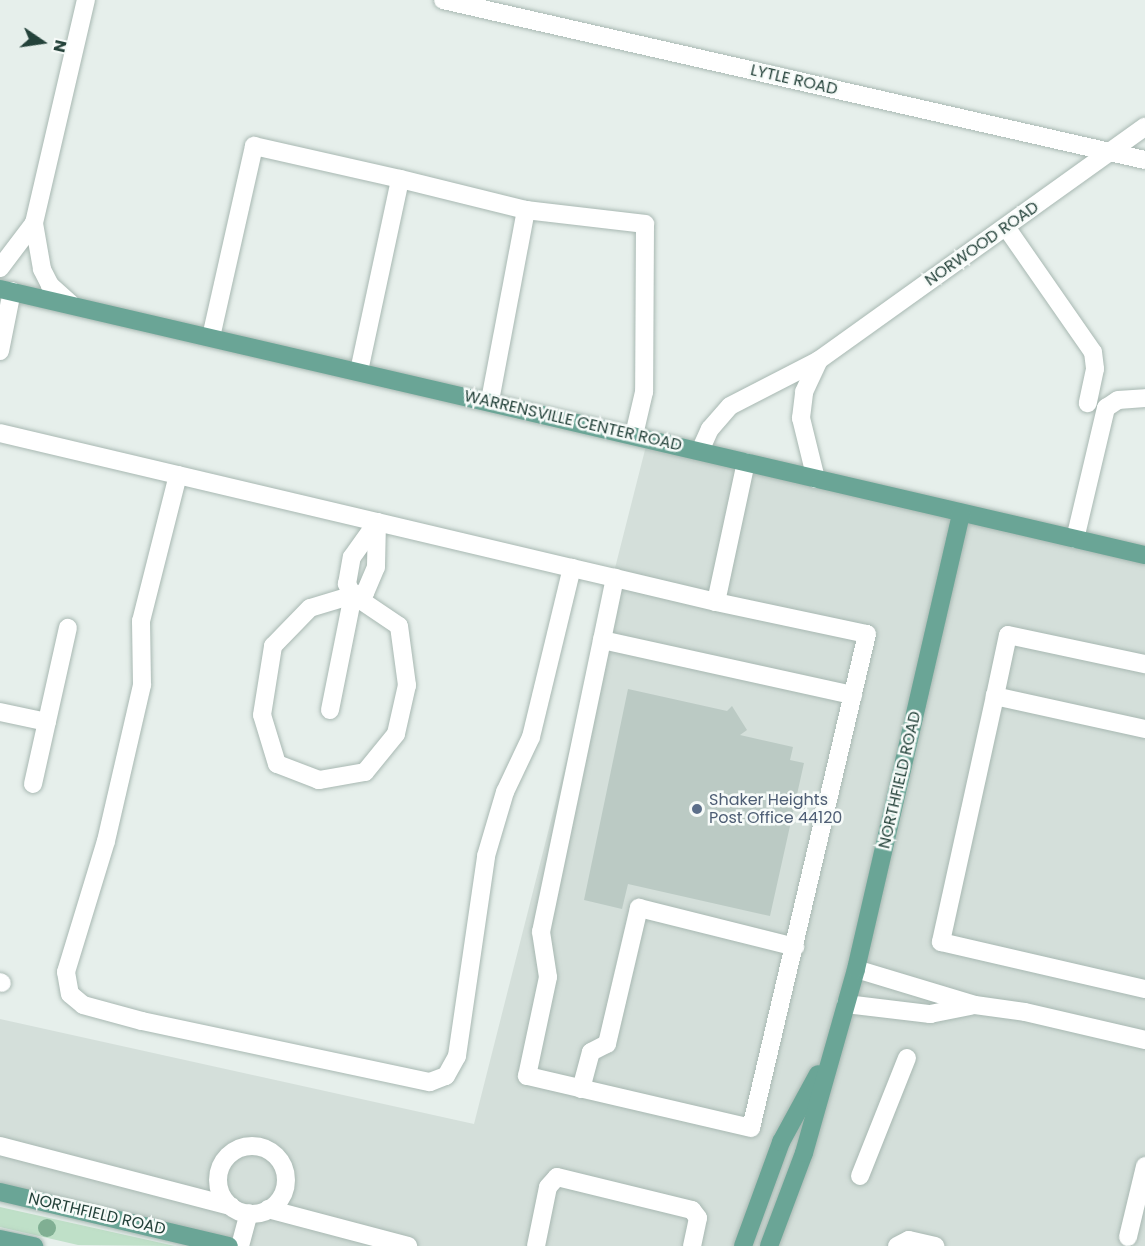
<!DOCTYPE html>
<style>
body{margin:0}
#map{position:relative;width:1145px;height:1246px;overflow:hidden;background:#e6efeb;font-family:Poppins,sans-serif}
div>[style]{position:absolute}
[style*='--x']{left:calc(var(--x)*1px);top:calc(var(--y)*1px);width:calc(var(--w)*1px);rotate:calc(var(--a)*1deg)}
.built>*{inset:0;background:#d4dfda}
.green>*{inset:0;background:#bfe0c8}
.building>*{inset:0;background:#bbcac4}
.roads{filter:drop-shadow(0 0 2px #a8b8b2) drop-shadow(0 0 2px #a8b8b2)}
.minor>*{height:18px;margin:-9px;padding:0 9px;transform-origin:9px;border-radius:9px;background:#fff}
.minor>.ring{margin:-9px;padding:0;box-sizing:content-box;background:none;border:18px solid #fff;border-radius:50%}
.major>*{height:18px;margin:-9px;padding:0 9px;transform-origin:9px;border-radius:9px;background:#6aa596}
.trees>*{width:18px;height:18px;margin:-9px;border-radius:50%;background:#80af93}
.dots>*{width:16px;height:16px;translate:-50% -50%;box-sizing:border-box;border:3px solid #f7fbf9;border-radius:50%}
span{translate:-50% -50%;white-space:nowrap;text-align:center;line-height:1.15;-webkit-text-stroke:5px #f7fbf9;paint-order:stroke}
.street-label{font-size:16px;color:#24423a}
.service-label{font-size:16px;color:#4e5e75}
.left{translate:0 -50%;text-align:left}
.north{position:absolute;left:12px;top:12px;width:60px;height:60px;-webkit-text-stroke:4px #f7fbf9;paint-order:stroke;rotate:103deg;font-size:16px;font-weight:700;line-height:24px;text-align:center;color:#24423a}
.north::after{content:'';display:block;margin:auto;width:21px;height:27px;background:#24423a;clip-path:polygon(50% 0,100% 100%,50% 72%,0 100%)}
</style>
<div id="map">
<div class="built">
<div style="clip-path:polygon(648px 438px,1145px 555px,1145px 1246px,229px 1246px,0 1192px,0 1019px,474px 1124px)"></div>
</div>
<div class="green">
<div style="clip-path:polygon(0 1207px,175px 1246px,78px 1245px,0 1227px)"></div>
</div>
<div class="building">
<div style="clip-path:polygon(628px 689px,727px 711px,732px 706px,747px 730px,740px 735px,793px 747px,790px 760px,804px 763px,770px 916px,628px 884px,622px 909px,584px 900px)"></div>
</div>
<div class="roads">
<div class="minor">
<div style="--x:443;--y:0;--w:720;--a:12.84"></div>
<div style="--x:526;--y:210;--w:120;--a:6.7"></div>
<div style="--x:645;--y:224;--w:168;--a:90.3"></div>
<div style="--x:644;--y:392;--w:44;--a:103.1"></div>
<div style="--x:1006;--y:227;--w:152;--a:55.2"></div>
<div style="--x:1093;--y:352;--w:17;--a:83"></div>
<div style="--x:1095;--y:369;--w:35;--a:102"></div>
<div style="--x:0;--y:268;--w:56;--a:-52.9"></div>
<div style="--x:72;--y:305;--w:30;--a:-138"></div>
<div style="--x:50;--y:285;--w:18;--a:-117"></div>
<div style="--x:42;--y:269;--w:47;--a:-99.9"></div>
<div style="--x:34;--y:223;--w:229;--a:-76.9"></div>
<div style="--x:211;--y:337;--w:196;--a:-77.3"></div>
<div style="--x:254;--y:146;--w:150;--a:12.7"></div>
<div style="--x:0;--y:351;--w:61;--a:-78.7"></div>
<div style="--x:359;--y:371;--w:196;--a:-77.9"></div>
<div style="--x:400;--y:179;--w:130;--a:13.8"></div>
<div style="--x:526;--y:210;--w:194;--a:100.7"></div>
<div style="--x:0;--y:433;--w:387;--a:13.3"></div>
<div style="--x:377;--y:522;--w:200;--a:13.3"></div>
<div style="--x:572;--y:568;--w:44;--a:13.1"></div>
<div style="--x:615;--y:578;--w:104;--a:13.4"></div>
<div style="--x:716;--y:602;--w:154;--a:12"></div>
<div style="--x:867;--y:634;--w:507;--a:103.21"></div>
<div style="--x:751;--y:1128;--w:230;--a:-166.9"></div>
<div style="--x:527;--y:1076;--w:101;--a:-78"></div>
<div style="--x:548;--y:977;--w:46;--a:-98.8"></div>
<div style="--x:541;--y:932;--w:362;--a:-78.2"></div>
<div style="--x:700;--y:451;--w:24;--a:-66"></div>
<div style="--x:710;--y:429;--w:30;--a:-49"></div>
<div style="--x:730;--y:406;--w:100;--a:-27.3"></div>
<div style="--x:819;--y:360;--w:401;--a:-35.6"></div>
<div style="--x:178;--y:475;--w:151;--a:104.2"></div>
<div style="--x:141;--y:621;--w:64;--a:89.1"></div>
<div style="--x:142;--y:685;--w:160;--a:103"></div>
<div style="--x:106;--y:841;--w:137;--a:107"></div>
<div style="--x:66;--y:972;--w:22;--a:80"></div>
<div style="--x:70;--y:994;--w:17;--a:40"></div>
<div style="--x:83;--y:1005;--w:61;--a:15.2"></div>
<div style="--x:142;--y:1021;--w:294;--a:12"></div>
<div style="--x:430;--y:1082;--w:17;--a:-21"></div>
<div style="--x:446;--y:1076;--w:23;--a:-61"></div>
<div style="--x:457;--y:1056;--w:202;--a:-81.7"></div>
<div style="--x:486;--y:856;--w:67;--a:-73.5"></div>
<div style="--x:505;--y:792;--w:61;--a:-64.7"></div>
<div style="--x:531;--y:737;--w:174;--a:-76.4"></div>
<div style="--x:816;--y:479;--w:63;--a:-103.8"></div>
<div style="--x:801;--y:418;--w:26;--a:-83"></div>
<div style="--x:804;--y:392;--w:35;--a:-65"></div>
<div style="--x:377;--y:522;--w:45;--a:91.3"></div>
<div style="--x:376;--y:567;--w:28;--a:113"></div>
<div style="--x:365;--y:593;--w:12;--a:171"></div>
<div style="--x:353;--y:595;--w:13;--a:-119"></div>
<div style="--x:347;--y:584;--w:27;--a:-80"></div>
<div style="--x:352;--y:557;--w:43;--a:-54.5"></div>
<div style="--x:1075;--y:539;--w:135;--a:-76.7"></div>
<div style="--x:1106;--y:408;--w:14;--a:-34"></div>
<div style="--x:1118;--y:400;--w:27;--a:-4"></div>
<div style="--x:353;--y:595;--w:55;--a:34"></div>
<div style="--x:399;--y:626;--w:60;--a:82.3"></div>
<div style="--x:407;--y:685;--w:50;--a:102.7"></div>
<div style="--x:396;--y:734;--w:49;--a:129.2"></div>
<div style="--x:365;--y:772;--w:47;--a:170.1"></div>
<div style="--x:319;--y:780;--w:45;--a:-159.1"></div>
<div style="--x:277;--y:764;--w:51;--a:-107"></div>
<div style="--x:262;--y:715;--w:70;--a:-80.9"></div>
<div style="--x:273;--y:646;--w:53;--a:-45.8"></div>
<div style="--x:310;--y:608;--w:45;--a:-16.8"></div>
<div style="--x:716;--y:602;--w:143;--a:-77.9"></div>
<div style="--x:602;--y:640;--w:257;--a:12.4"></div>
<div style="--x:995;--y:696;--w:62;--a:-78"></div>
<div style="--x:1008;--y:635;--w:140;--a:12"></div>
<div style="--x:330;--y:710;--w:117;--a:-78.7"></div>
<div style="--x:0;--y:712;--w:48;--a:12"></div>
<div style="--x:1145;--y:729;--w:154;--a:-167.6"></div>
<div style="--x:995;--y:696;--w:252;--a:102.4"></div>
<div style="--x:941;--y:942;--w:209;--a:13"></div>
<div style="--x:33;--y:784;--w:160;--a:-77.4"></div>
<div style="--x:856;--y:969;--w:124;--a:16.8"></div>
<div style="--x:975;--y:1005;--w:50;--a:8"></div>
<div style="--x:1025;--y:1012;--w:123;--a:13.1"></div>
<div style="--x:0;--y:982;--w:2;--a:27"></div>
<div style="--x:846;--y:1004;--w:85;--a:6.8"></div>
<div style="--x:930;--y:1014;--w:41;--a:-11.3"></div>
<div style="--x:581;--y:1089;--w:38;--a:-75"></div>
<div style="--x:591;--y:1052;--w:18;--a:-27"></div>
<div style="--x:607;--y:1044;--w:140;--a:-76.8"></div>
<div style="--x:639;--y:908;--w:161;--a:14"></div>
<div style="--x:0;--y:1146;--w:239;--a:14.6"></div>
<div class="ring" style="left:218px;top:1146px;width:50px;height:50px"></div>
<div style="--x:860;--y:1176;--w:127;--a:-68.3"></div>
<div style="--x:268;--y:1209;--w:145;--a:14.8"></div>
<div style="--x:1128;--y:1237;--w:73;--a:-76.5"></div>
<div style="--x:240;--y:1246;--w:34;--a:-75"></div>
<div style="--x:536;--y:1246;--w:60;--a:-78.5"></div>
<div style="--x:548;--y:1187;--w:13;--a:-48"></div>
<div style="--x:557;--y:1177;--w:139;--a:13.7"></div>
<div style="--x:692;--y:1210;--w:10;--a:53"></div>
<div style="--x:698;--y:1218;--w:29;--a:102"></div>
<div style="--x:897;--y:1246;--w:13;--a:-27"></div>
<div style="--x:909;--y:1240;--w:27;--a:13"></div>
</div>
<div class="major">
<div style="--x:0;--y:289;--w:1175;--a:13.08"></div>
<div style="--x:0;--y:1192;--w:235;--a:13.3"></div>
<div style="--x:0;--y:1239;--w:35;--a:12"></div>
<div style="--x:743;--y:1246;--w:111;--a:-69.9"></div>
<div style="--x:781;--y:1142;--w:77;--a:-61.4"></div>
<div style="--x:769;--y:1246;--w:99;--a:-69.4"></div>
<div style="--x:804;--y:1153;--w:191;--a:-74.2"></div>
<div style="--x:856;--y:969;--w:468;--a:-77"></div>
</div>
</div>
<div class="trees">
<div style="left:47px;top:1228px"></div>
</div>
<div class="dots">
<div style="left:697px;top:809px;background:#5c6f8a"></div>
</div>
<div class="street-label">
<span style="left:794px;top:80px;rotate:13deg">LYTLE ROAD</span>
<span style="left:982px;top:244px;rotate:-35deg">NORWOOD ROAD</span>
<span style="left:573px;top:421px;rotate:13deg">WARRENSVILLE CENTER ROAD</span>
<span style="left:900px;top:780px;rotate:-77deg">NORTHFIELD ROAD</span>
<span style="left:97px;top:1214px;rotate:13deg">NORTHFIELD ROAD</span>
</div>
<div class="service-label">
<span class="left" style="left:709px;top:809px">Shaker Heights<br>Post Office 44120</span>
</div>
<div class="north">N</div>
</div>
